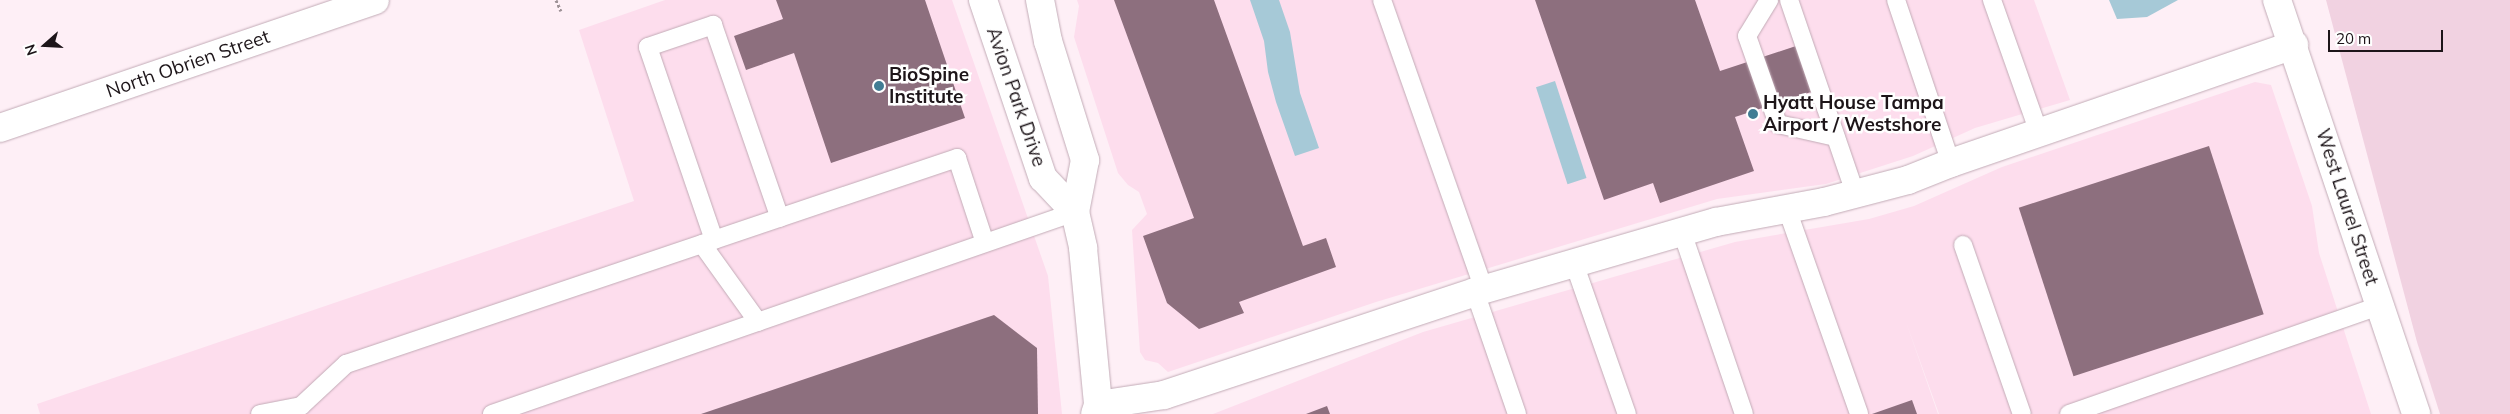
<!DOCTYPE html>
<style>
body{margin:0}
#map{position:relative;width:2510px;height:414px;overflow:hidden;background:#feeff6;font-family:Mulish,sans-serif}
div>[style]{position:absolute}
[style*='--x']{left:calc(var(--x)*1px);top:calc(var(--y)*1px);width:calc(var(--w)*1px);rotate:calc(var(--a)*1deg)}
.built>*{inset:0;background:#fddded}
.green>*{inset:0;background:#f1d2e1}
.water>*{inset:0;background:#a6c9d7;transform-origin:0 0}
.building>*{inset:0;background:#8d6f7e;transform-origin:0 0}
.path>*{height:3px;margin-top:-1.5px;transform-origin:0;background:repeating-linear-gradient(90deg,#9d9196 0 2.5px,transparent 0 5px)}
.roads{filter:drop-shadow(0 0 1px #c2abb6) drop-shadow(0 0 1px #c2abb6)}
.lane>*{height:18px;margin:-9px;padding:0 9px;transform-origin:9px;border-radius:9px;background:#fff}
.street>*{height:28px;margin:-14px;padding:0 14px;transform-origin:14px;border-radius:14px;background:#fff}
.secondary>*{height:28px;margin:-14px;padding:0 14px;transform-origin:14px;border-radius:14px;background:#fff}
.dots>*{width:14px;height:14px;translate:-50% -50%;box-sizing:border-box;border:2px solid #fff;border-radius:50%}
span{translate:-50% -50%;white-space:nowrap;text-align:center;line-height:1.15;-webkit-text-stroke:5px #fff;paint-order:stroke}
.street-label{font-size:19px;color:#1d1519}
.poi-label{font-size:19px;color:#1d1519;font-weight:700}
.left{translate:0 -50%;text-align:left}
.north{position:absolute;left:20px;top:20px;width:50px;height:50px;-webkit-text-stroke:4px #fff;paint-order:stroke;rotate:251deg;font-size:14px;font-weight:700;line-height:20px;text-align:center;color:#1d1519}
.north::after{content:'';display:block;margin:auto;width:18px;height:22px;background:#1d1519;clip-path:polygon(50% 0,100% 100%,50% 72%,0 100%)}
.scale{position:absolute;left:2328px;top:30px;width:115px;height:22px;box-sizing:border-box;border:2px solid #1d1519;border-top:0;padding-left:6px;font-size:15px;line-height:18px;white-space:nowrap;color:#1d1519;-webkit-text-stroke:4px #fff;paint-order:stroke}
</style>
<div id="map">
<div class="built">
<div style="clip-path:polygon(665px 0,952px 0,1048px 276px,1062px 414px,40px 414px,37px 404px,634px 201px,579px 30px)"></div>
<div style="clip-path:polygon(1077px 0,2034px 0,2070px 100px,1975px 128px,1913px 156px,1826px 184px,1717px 199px,1376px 302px,1168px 372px,1158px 363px,1145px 360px,1140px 352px,1132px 230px,1147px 214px,1139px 192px,1128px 185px,1118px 173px,1074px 37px,1079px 6px)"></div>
<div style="clip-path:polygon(2255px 82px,2271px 85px,2312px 206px,2319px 253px,2371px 414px,1939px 414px,1906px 322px,1938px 414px,1213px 414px,1423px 332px,1735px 242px,1869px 219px,1914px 206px,2002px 167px)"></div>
</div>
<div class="green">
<div style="clip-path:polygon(2326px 0,2510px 0,2510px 414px,2440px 414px,2417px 342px)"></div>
</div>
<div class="water">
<div style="clip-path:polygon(1250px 0,1279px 0,1290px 32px,1300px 93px,1319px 148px,1295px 156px,1276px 102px,1268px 72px,1264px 41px)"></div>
<div style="clip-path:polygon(2109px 0,2178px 0,2147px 17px,2117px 19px)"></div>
<div style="left:1555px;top:81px;width:102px;height:20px;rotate:72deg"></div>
</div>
<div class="building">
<div style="clip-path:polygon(776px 0,925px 0,965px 118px,831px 163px,794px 53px,746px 70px,734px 36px,783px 19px)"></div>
<div style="clip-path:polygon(1114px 0,1214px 0,1303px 246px,1326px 238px,1336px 267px,1239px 302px,1244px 313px,1199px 329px,1167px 303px,1143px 236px,1194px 218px)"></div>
<div style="clip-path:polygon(1535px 0,1695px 0,1720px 71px,1799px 45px,1814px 91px,1735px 117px,1754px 171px,1660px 203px,1653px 183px,1604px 200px)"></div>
<div style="left:2209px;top:146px;width:177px;height:200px;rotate:72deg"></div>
<div style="clip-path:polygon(994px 315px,1037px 348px,1038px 414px,701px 414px)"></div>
<div style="clip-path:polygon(1912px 400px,1917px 414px,1872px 414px)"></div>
<div style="clip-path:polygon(1327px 406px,1330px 414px,1306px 414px)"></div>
</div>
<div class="path">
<div style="--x:556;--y:0;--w:12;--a:66"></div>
</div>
<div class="roads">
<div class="lane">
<div style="--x:1382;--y:0;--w:307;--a:70.6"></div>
<div style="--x:1769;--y:0;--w:42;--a:121.4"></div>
<div style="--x:1747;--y:36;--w:93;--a:70.6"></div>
<div style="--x:1778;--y:124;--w:59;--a:12.6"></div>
<div style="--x:1789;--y:0;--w:204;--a:71.1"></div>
<div style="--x:1896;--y:0;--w:172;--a:71.4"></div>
<div style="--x:1992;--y:0;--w:141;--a:70.5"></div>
<div style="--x:1787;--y:209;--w:217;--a:70.6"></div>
<div style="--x:1682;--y:232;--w:192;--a:71.2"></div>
<div style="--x:714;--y:240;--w:204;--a:-108.9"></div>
<div style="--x:648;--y:47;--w:69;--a:-18.7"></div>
<div style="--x:713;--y:25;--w:204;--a:70.9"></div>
<div style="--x:702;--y:244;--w:96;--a:54.3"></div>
<div style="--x:1963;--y:245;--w:179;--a:70.8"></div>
<div style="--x:1574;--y:263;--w:160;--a:70.7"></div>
<div style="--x:1475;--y:292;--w:129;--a:71"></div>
<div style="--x:260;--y:414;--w:42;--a:-11"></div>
<div style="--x:301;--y:406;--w:62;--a:-43"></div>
<div style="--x:346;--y:364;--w:645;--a:-18.63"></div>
<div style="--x:957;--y:158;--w:89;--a:71.8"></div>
<div style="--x:492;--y:414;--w:617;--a:-19.11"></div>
<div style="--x:2069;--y:414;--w:329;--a:-19.2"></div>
</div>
<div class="street">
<div style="--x:983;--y:0;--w:188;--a:71.4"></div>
<div style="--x:1043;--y:178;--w:47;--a:46.7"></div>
<div style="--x:1040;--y:0;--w:42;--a:79"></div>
<div style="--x:1048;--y:41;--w:125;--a:72.7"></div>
<div style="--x:1085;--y:160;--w:53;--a:100.9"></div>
<div style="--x:1075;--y:212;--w:37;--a:77"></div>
<div style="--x:1083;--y:248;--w:158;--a:84.5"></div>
<div style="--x:1098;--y:405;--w:9;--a:108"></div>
<div style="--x:1098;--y:405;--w:67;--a:-8.6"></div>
<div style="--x:1164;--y:395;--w:328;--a:-18.3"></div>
<div style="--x:1475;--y:292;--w:251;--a:-16.2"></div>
<div style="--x:1716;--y:222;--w:110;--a:-10.5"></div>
<div style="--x:1824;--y:202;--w:87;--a:-14.7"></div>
<div style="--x:1908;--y:180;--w:46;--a:-21.6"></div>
<div style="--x:1951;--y:163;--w:363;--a:-19"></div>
</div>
<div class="secondary">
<div style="--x:2277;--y:0;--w:437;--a:71.4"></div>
<div style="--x:0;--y:128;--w:396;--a:-18.8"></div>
</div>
</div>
<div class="dots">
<div style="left:879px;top:86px;background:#417d94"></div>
<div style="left:1753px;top:114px;background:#417d94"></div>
</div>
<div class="street-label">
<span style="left:188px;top:64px;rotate:-19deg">North Obrien Street</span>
<span style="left:1016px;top:97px;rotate:71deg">Avion Park Drive</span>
<span style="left:2347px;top:207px;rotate:72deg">West Laurel Street</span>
</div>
<div class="poi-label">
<span class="left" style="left:889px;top:86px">BioSpine<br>Institute</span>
<span class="left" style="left:1763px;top:114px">Hyatt House Tampa<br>Airport / Westshore</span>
</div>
<div class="north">N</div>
<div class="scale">20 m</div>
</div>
